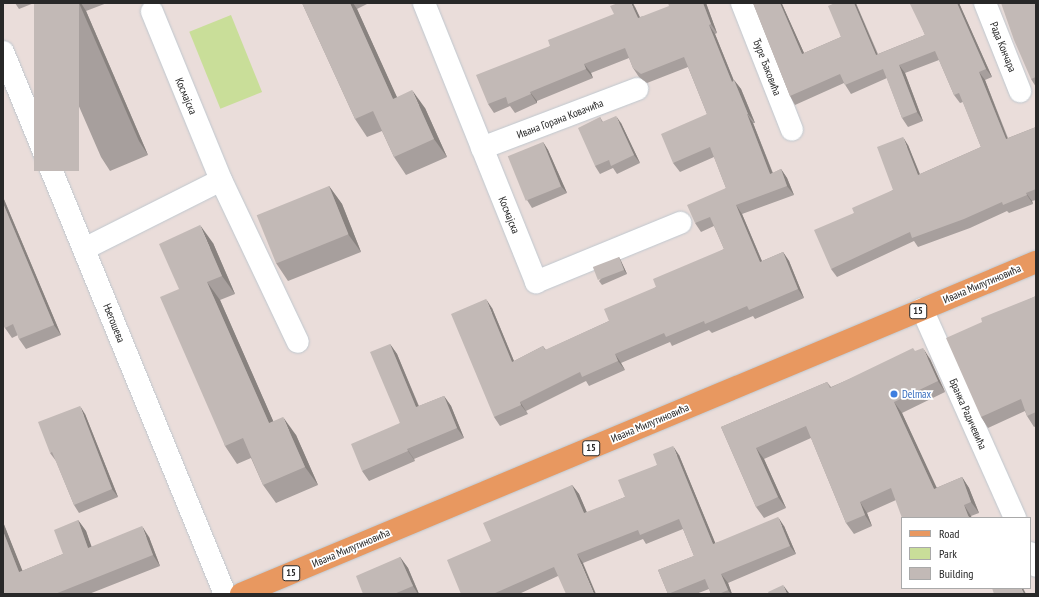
<!DOCTYPE html>
<meta charset="utf-8">
<style>
body{margin:0}
#map{position:relative;width:1039px;height:597px;overflow:hidden;background:#eaddda;font-family:"PT Sans Narrow",sans-serif}
div>[style]{position:absolute}
[style*='--x']{left:calc(var(--x)*1px);top:calc(var(--y)*1px);width:calc(var(--w)*1px);rotate:calc(var(--a)*1deg)}
.green>*{inset:0;background:#c9de99;transform-origin:0 0}
.roads{filter:drop-shadow(0 0 1px #bfc7ce) drop-shadow(0 0 1px #bfc7ce)}
.minor>*{height:22px;margin:-11px;padding:0 11px;transform-origin:11px;border-radius:11px;background:#fff}
.major>*{height:22px;margin:-11px;padding:0 11px;transform-origin:11px;border-radius:11px;background:#e89860}
.wall>*{inset:0;background:#a79f9d}
.shaded-wall>*{inset:0;background:#88827f}
.building>*{inset:0;background:#c2b9b6;transform-origin:0 0}
.dots>*{width:11px;height:11px;translate:-50% -50%;box-sizing:border-box;border:2px solid #fff;border-radius:50%}
span{translate:-50% -50%;white-space:nowrap;text-align:center;line-height:1.15;-webkit-text-stroke:3.5px #fff;paint-order:stroke}
.shield-label span{padding:1px 3px;background:#fff;border:1px solid;border-radius:3px;-webkit-text-stroke-width:0}
.shield-label{font-size:10px;color:#282828;font-weight:700}
.street-label{font-size:11px;color:#282828}
.shop-label{font-size:11px;color:#366cbe}
.left{translate:0 -50%;text-align:left}
.frame{position:absolute;inset:0;border:4px solid #282828;pointer-events:none}
.legend{position:absolute;left:901px;top:517px;width:130px;height:72px;box-sizing:border-box;background:#fff;border:1px solid #a9a9a9;margin:0;padding:5px 7px;list-style:none;font-size:12px;color:#282828}
.legend li{display:flex;align-items:center;gap:8px;height:20px}
.legend b{width:20px;border:1px solid #a9a9a9}
</style>
<div id="map">
<div class="green">
<div style="left:231px;top:15px;width:83px;height:45px;rotate:68deg"></div>
</div>
<div class="roads">
<div class="minor">
<div style="--x:424;--y:3;--w:301;--a:68.1"></div>
<div style="--x:536;--y:282;--w:156;--a:-22.3"></div>
<div style="--x:742;--y:3;--w:136;--a:68.5"></div>
<div style="--x:985;--y:3;--w:95;--a:68.3"></div>
<div style="--x:3;--y:52;--w:586;--a:67.73"></div>
<div style="--x:482;--y:148;--w:166;--a:-20.8"></div>
<div style="--x:221;--y:180;--w:179;--a:64.6"></div>
<div style="--x:84;--y:249;--w:153;--a:-26.7"></div>
<div style="--x:221;--y:180;--w:182;--a:-112.3"></div>
<div style="--x:922;--y:309;--w:229;--a:66"></div>
<div style="--x:1030;--y:553;--w:14;--a:65"></div>
</div>
<div class="major">
<div style="--x:241;--y:594;--w:862;--a:-22.67"></div>
</div>
</div>
<div class="wall">
<div style="clip-path:polygon(15px 3px,107px 3px,86px 11px,148px 155px,110px 171px,101px 157px,34px 3px,19px 9px)"></div>
<div style="clip-path:polygon(302px 3px,369px 3px,357px 9px,397px 98px,425px 108px,447px 157px,406px 175px,394px 157px,382px 131px,367px 137px,355px 119px)"></div>
<div style="clip-path:polygon(706px 3px,717px 33px,715px 34px,734px 81px,734px 80px,741px 89px,755px 123px,753px 123px,773px 173px,781px 169px,787px 178px,794px 195px,742px 214px,762px 261px,783px 252px,789px 261px,804px 298px,755px 319px,753px 316px,712px 333px,709px 330px,672px 346px,670px 342px,621px 363px,625px 370px,589px 386px,586px 381px,526px 411px,528px 414px,500px 426px,494px 417px,492px 308px,514px 361px,543px 346px,546px 350px,609px 321px,656px 287px,724px 249px,714px 226px,701px 232px,695px 223px,726px 188px,714px 157px,680px 172px,673px 163px,707px 114px,688px 67px,647px 83px,639px 77px,633px 68px,629px 58px,591px 73px,593px 78px,537px 101px,537px 103px,515px 113px,510px 106px,494px 113px,488px 104px,550px 46px,635px 7px,640px 17px)"></div>
<div style="clip-path:polygon(753px 3px,785px 3px,782px 4px,804px 53px,841px 37px,835px 3px,856px 3px,878px 54px,925px 35px,912px 3px,959px 3px,992px 77px,985px 80px,1008px 138px,1036px 127px,1036px 200px,1032px 201px,1033px 204px,1009px 213px,1007px 211px,970px 228px,918px 247px,914px 241px,837px 277px,831px 269px,854px 213px,893px 190px,908px 145px,920px 174px,981px 147px,963px 102px,960px 103px,954px 95px,939px 60px,905px 73px,923px 121px,908px 127px,902px 118px,887px 78px,851px 94px,844px 83px,795px 105px,790px 96px)"></div>
<div style="clip-path:polygon(1036px 3px,1036px 87px,1031px 79px)"></div>
<div style="clip-path:polygon(600px 117px,603px 122px,621px 123px,640px 163px,617px 174px,613px 168px,600px 174px,595px 166px)"></div>
<div style="clip-path:polygon(543px 142px,548px 150px,567px 193px,532px 208px,527px 200px)"></div>
<div style="clip-path:polygon(329px 186px,342px 204px,361px 252px,288px 281px,276px 263px)"></div>
<div style="clip-path:polygon(3px 197px,61px 335px,26px 349px,19px 339px,18px 335px,12px 338px,5px 328px,3px 323px)"></div>
<div style="clip-path:polygon(213px 243px,235px 294px,220px 300px,273px 421px,296px 435px,318px 485px,276px 503px,263px 485px,251px 458px,237px 464px,225px 446px,179px 289px)"></div>
<div style="clip-path:polygon(619px 257px,621px 261px,627px 274px,602px 285px,599px 281px)"></div>
<div style="clip-path:polygon(1036px 296px,1036px 426px,1034px 427px,1027px 416px,1025px 411px,988px 428px,981px 417px,982px 322px)"></div>
<div style="clip-path:polygon(390px 344px,397px 354px,419px 406px,444px 396px,451px 406px,464px 438px,414px 459px,415px 461px,369px 481px,362px 471px,400px 423px)"></div>
<div style="clip-path:polygon(915px 351px,930px 359px,945px 392px,902px 413px,936px 488px,962px 477px,969px 488px,979px 513px,971px 516px,896px 500px,867px 513px,872px 526px,854px 534px,846px 523px,811px 438px,764px 459px,786px 508px,764px 518px,756px 507px,721px 427px,827px 382px,831px 387px)"></div>
<div style="clip-path:polygon(85px 414px,118px 497px,79px 513px,74px 505px,56px 461px,50px 453px)"></div>
<div style="clip-path:polygon(679px 455px,715px 543px,784px 526px,796px 554px,728px 583px,732px 594px,711px 594px,709px 589px,696px 594px,668px 594px,658px 570px,694px 556px,683px 529px,646px 544px,643px 539px,583px 563px,558px 576px,519px 594px,461px 594px,491px 541px,572px 485px,579px 494px,587px 513px,625px 497px,657px 465px)"></div>
<div style="clip-path:polygon(78px 520px,86px 531px,91px 547px,149px 537px,160px 566px,89px 594px,3px 594px,3px 522px,22px 571px,63px 554px)"></div>
<div style="clip-path:polygon(400px 557px,408px 568px,419px 594px,363px 594px)"></div>
</div>
<div class="shaded-wall">
<div style="clip-path:polygon(79px 3px,81px 3px,86px 11px,148px 155px,139px 141px)"></div>
<div style="clip-path:polygon(350px 3px,353px 3px,357px 9px,406px 117px,393px 99px)"></div>
<div style="clip-path:polygon(631px 3px,633px 3px,635px 7px,644px 27px,638px 18px)"></div>
<div style="clip-path:polygon(703px 3px,706px 3px,717px 33px,711px 24px)"></div>
<div style="clip-path:polygon(780px 3px,782px 3px,782px 4px,808px 62px,802px 54px)"></div>
<div style="clip-path:polygon(854px 3px,856px 3px,856px 4px,881px 63px,876px 55px)"></div>
<div style="clip-path:polygon(957px 3px,959px 3px,992px 77px,986px 69px)"></div>
<div style="clip-path:polygon(709px 25px,715px 34px,738px 91px,732px 82px)"></div>
<div style="clip-path:polygon(584px 64px,591px 73px,593px 78px,586px 69px)"></div>
<div style="clip-path:polygon(899px 65px,905px 73px,923px 121px,917px 112px)"></div>
<div style="clip-path:polygon(979px 72px,985px 80px,1011px 148px,1006px 139px)"></div>
<div style="clip-path:polygon(734px 80px,741px 89px,755px 123px,748px 114px)"></div>
<div style="clip-path:polygon(412px 90px,425px 108px,447px 157px,434px 139px)"></div>
<div style="clip-path:polygon(530px 92px,537px 101px,537px 103px,531px 94px)"></div>
<div style="clip-path:polygon(747px 114px,753px 123px,776px 182px,770px 174px)"></div>
<div style="clip-path:polygon(616px 116px,621px 123px,640px 163px,634px 155px)"></div>
<div style="clip-path:polygon(903px 137px,908px 145px,923px 183px,918px 175px)"></div>
<div style="clip-path:polygon(543px 142px,548px 150px,567px 193px,561px 186px)"></div>
<div style="clip-path:polygon(781px 169px,787px 178px,794px 195px,787px 186px)"></div>
<div style="clip-path:polygon(329px 186px,342px 204px,361px 252px,348px 234px)"></div>
<div style="clip-path:polygon(1026px 193px,1032px 201px,1033px 204px,1027px 195px)"></div>
<div style="clip-path:polygon(3px 197px,61px 335px,54px 325px,3px 203px)"></div>
<div style="clip-path:polygon(736px 205px,742px 214px,766px 271px,760px 262px)"></div>
<div style="clip-path:polygon(200px 225px,213px 243px,235px 294px,222px 276px)"></div>
<div style="clip-path:polygon(783px 252px,789px 261px,804px 298px,798px 289px)"></div>
<div style="clip-path:polygon(619px 257px,621px 261px,627px 274px,624px 270px)"></div>
<div style="clip-path:polygon(207px 282px,220px 300px,282px 441px,269px 423px)"></div>
<div style="clip-path:polygon(486px 299px,492px 308px,518px 371px,512px 362px)"></div>
<div style="clip-path:polygon(390px 344px,397px 354px,423px 417px,416px 407px)"></div>
<div style="clip-path:polygon(923px 348px,930px 359px,945px 392px,938px 381px)"></div>
<div style="clip-path:polygon(615px 354px,621px 363px,625px 370px,618px 361px)"></div>
<div style="clip-path:polygon(444px 396px,451px 406px,464px 438px,457px 428px)"></div>
<div style="clip-path:polygon(520px 402px,528px 414px,521px 405px)"></div>
<div style="clip-path:polygon(894px 402px,902px 413px,942px 499px,934px 489px)"></div>
<div style="clip-path:polygon(80px 406px,85px 414px,118px 497px,112px 489px)"></div>
<div style="clip-path:polygon(283px 417px,296px 435px,318px 485px,305px 467px)"></div>
<div style="clip-path:polygon(673px 446px,679px 455px,719px 552px,713px 544px)"></div>
<div style="clip-path:polygon(756px 448px,764px 459px,786px 508px,778px 497px)"></div>
<div style="clip-path:polygon(407px 449px,414px 459px,415px 461px,408px 451px)"></div>
<div style="clip-path:polygon(962px 477px,969px 488px,979px 513px,971px 502px)"></div>
<div style="clip-path:polygon(572px 485px,579px 494px,591px 522px,584px 513px)"></div>
<div style="clip-path:polygon(860px 502px,867px 513px,872px 526px,865px 515px)"></div>
<div style="clip-path:polygon(964px 505px,971px 516px,972px 518px,969px 518px)"></div>
<div style="clip-path:polygon(778px 517px,784px 526px,796px 554px,790px 546px)"></div>
<div style="clip-path:polygon(78px 520px,86px 531px,96px 559px,88px 548px)"></div>
<div style="clip-path:polygon(3px 522px,27px 582px,19px 572px,3px 531px)"></div>
<div style="clip-path:polygon(142px 526px,149px 537px,160px 566px,153px 555px)"></div>
<div style="clip-path:polygon(577px 554px,583px 563px,596px 594px,594px 594px)"></div>
<div style="clip-path:polygon(400px 557px,408px 568px,419px 594px,418px 594px,413px 586px)"></div>
<div style="clip-path:polygon(721px 574px,728px 583px,732px 594px,731px 594px,728px 590px)"></div>
<div style="clip-path:polygon(783px 585px,789px 593px,789px 594px,787px 594px)"></div>
<div style="clip-path:polygon(1021px 588px,1023px 588px,1026px 594px,1024px 594px)"></div>
</div>
<div class="building">
<div style="left:34px;top:3px;width:45px;height:168px"></div>
<div style="clip-path:polygon(302px 3px,350px 3px,393px 99px,412px 90px,434px 139px,394px 157px,373px 111px,355px 119px)"></div>
<div style="clip-path:polygon(618px 3px,631px 3px,638px 18px,669px 6px,668px 3px,703px 3px,711px 24px,709px 25px,732px 82px,734px 80px,748px 114px,747px 114px,770px 174px,781px 169px,787px 186px,736px 205px,760px 262px,783px 252px,798px 289px,749px 310px,747px 306px,705px 324px,704px 321px,666px 337px,664px 333px,615px 354px,618px 361px,582px 377px,580px 372px,520px 402px,521px 405px,494px 417px,451px 314px,486px 299px,512px 362px,543px 346px,545px 350px,609px 321px,604px 309px,656px 287px,653px 279px,724px 249px,710px 217px,695px 223px,687px 205px,726px 188px,710px 147px,673px 163px,661px 134px,707px 114px,684px 57px,641px 74px,633px 68px,625px 48px,584px 64px,586px 69px,530px 92px,531px 94px,508px 104px,506px 97px,488px 104px,476px 75px,550px 46px,548px 40px,614px 14px,610px 6px)"></div>
<div style="clip-path:polygon(753px 3px,780px 3px,802px 54px,841px 37px,828px 6px,835px 3px,854px 3px,876px 55px,925px 35px,910px 4px,912px 3px,957px 3px,986px 69px,979px 72px,1006px 139px,1036px 127px,1036px 189px,1026px 193px,1027px 195px,1003px 205px,1002px 202px,964px 219px,912px 238px,910px 232px,831px 269px,814px 230px,854px 213px,852px 208px,893px 190px,877px 147px,903px 137px,918px 175px,981px 147px,959px 93px,954px 95px,935px 51px,899px 65px,917px 112px,902px 118px,883px 69px,845px 85px,840px 74px,790px 96px)"></div>
<div style="clip-path:polygon(1001px 3px,1036px 3px,1036px 77px,1031px 79px,1014px 40px)"></div>
<div style="clip-path:polygon(616px 116px,634px 155px,611px 166px,609px 160px,595px 166px,578px 128px,600px 117px,602px 122px)"></div>
<div style="left:543px;top:142px;width:48px;height:38px;rotate:68deg"></div>
<div style="left:329px;top:186px;width:52px;height:78px;rotate:68deg"></div>
<div style="clip-path:polygon(3px 203px,54px 325px,19px 339px,13px 324px,5px 328px,3px 323px)"></div>
<div style="clip-path:polygon(200px 225px,222px 276px,207px 282px,269px 423px,283px 417px,305px 467px,263px 485px,243px 438px,225px 446px,160px 297px,179px 289px,159px 244px)"></div>
<div style="left:619px;top:257px;width:14px;height:28px;rotate:69deg"></div>
<div style="clip-path:polygon(1036px 296px,1036px 412px,1027px 416px,1021px 399px,981px 417px,946px 338px,982px 322px,981px 318px)"></div>
<div style="clip-path:polygon(390px 344px,416px 407px,444px 396px,457px 428px,407px 449px,408px 451px,362px 471px,351px 444px,400px 423px,370px 352px)"></div>
<div style="clip-path:polygon(913px 348px,915px 351px,923px 348px,938px 381px,894px 402px,934px 489px,962px 477px,971px 502px,964px 505px,969px 518px,902px 518px,891px 488px,860px 502px,865px 515px,846px 523px,806px 426px,756px 448px,778px 497px,756px 507px,721px 427px,827px 382px,830px 388px)"></div>
<div style="clip-path:polygon(80px 406px,112px 489px,74px 505px,52px 452px,50px 453px,38px 422px)"></div>
<div style="clip-path:polygon(673px 446px,713px 544px,778px 517px,790px 546px,721px 574px,728px 590px,719px 594px,711px 594px,705px 579px,668px 594px,658px 570px,694px 556px,679px 519px,640px 535px,638px 530px,577px 554px,594px 594px,566px 594px,554px 567px,493px 594px,461px 594px,447px 560px,491px 541px,483px 523px,572px 485px,584px 513px,625px 497px,618px 480px,657px 465px,653px 454px)"></div>
<div style="clip-path:polygon(78px 520px,88px 548px,142px 526px,153px 555px,55px 594px,3px 594px,3px 531px,19px 572px,63px 554px,54px 530px)"></div>
<div style="clip-path:polygon(400px 557px,413px 586px,394px 594px,363px 594px,356px 576px)"></div>
<div style="clip-path:polygon(783px 585px,787px 594px,769px 594px,768px 592px)"></div>
<div style="clip-path:polygon(992px 588px,1021px 588px,1024px 594px,994px 594px)"></div>
</div>
<div class="dots">
<div style="left:894px;top:394px;background:#3f7fe0"></div>
</div>
<div class="shield-label">
<span style="left:918px;top:311px">15</span>
<span style="left:591px;top:448px">15</span>
<span style="left:291px;top:573px">15</span>
</div>
<div class="street-label">
<span style="left:1003px;top:47px;rotate:68deg">Рада Кончара</span>
<span style="left:767px;top:67px;rotate:69deg">Ђуре Ђаковића</span>
<span style="left:186px;top:96px;rotate:67deg">Космајска</span>
<span style="left:560px;top:119px;rotate:-21deg">Ивана Горана Ковачића</span>
<span style="left:509px;top:215px;rotate:68deg">Космајска</span>
<span style="left:982px;top:284px;rotate:-23deg">Ивана Милутиновића</span>
<span style="left:114px;top:323px;rotate:68deg">Његошева</span>
<span style="left:968px;top:414px;rotate:66deg">Бранка Радичевића</span>
<span style="left:650px;top:423px;rotate:-23deg">Ивана Милутиновића</span>
<span style="left:351px;top:548px;rotate:-23deg">Ивана Милутиновића</span>
</div>
<div class="shop-label">
<span class="left" style="left:902px;top:394px">Delmax</span>
</div>
<div class="frame"></div>
<ul class="legend">
<li><b style="height:5px;background:#e89860"></b>Road</li>
<li><b style="height:11px;background:#c9de99"></b>Park</li>
<li><b style="height:11px;background:#c2b9b6"></b>Building</li>
</ul>
</div>
